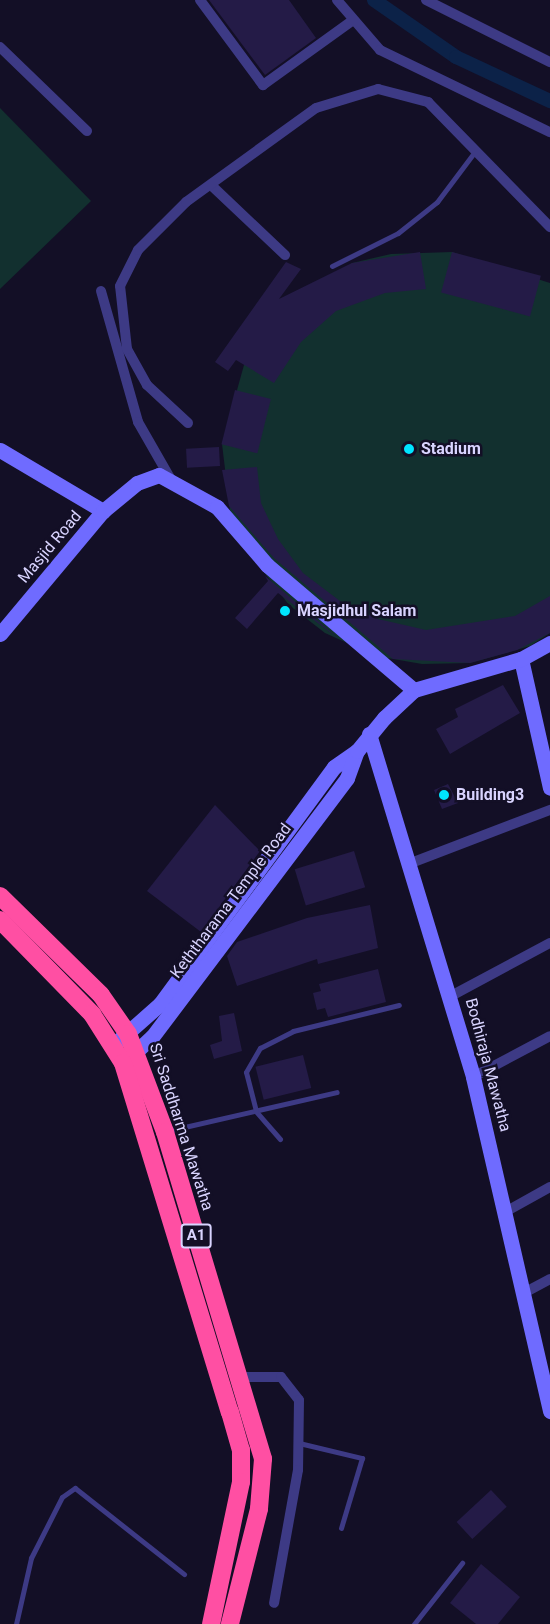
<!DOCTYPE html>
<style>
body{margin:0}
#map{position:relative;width:550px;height:1624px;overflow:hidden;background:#130f26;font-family:Roboto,sans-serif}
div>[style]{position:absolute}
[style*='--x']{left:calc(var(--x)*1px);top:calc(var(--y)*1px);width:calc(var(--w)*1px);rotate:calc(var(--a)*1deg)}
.green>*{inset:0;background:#12302f}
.canal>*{height:14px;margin:-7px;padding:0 7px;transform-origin:7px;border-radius:7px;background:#0c2248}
.building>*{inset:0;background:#241b47;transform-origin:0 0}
.lane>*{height:5px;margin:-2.5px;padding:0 2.5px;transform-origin:2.5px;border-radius:2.5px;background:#3d3a85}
.street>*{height:10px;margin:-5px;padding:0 5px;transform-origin:5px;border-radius:5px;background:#3d3a85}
.secondary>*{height:15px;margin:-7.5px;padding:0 7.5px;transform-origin:7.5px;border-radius:7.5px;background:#6f6bff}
.highway>*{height:18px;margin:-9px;padding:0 9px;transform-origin:9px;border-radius:9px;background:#ff4fa3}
.dots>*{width:16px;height:16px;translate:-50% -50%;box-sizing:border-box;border:3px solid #130f26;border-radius:50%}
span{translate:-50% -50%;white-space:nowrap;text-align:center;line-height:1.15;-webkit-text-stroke:5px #130f26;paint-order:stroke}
.shield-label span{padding:2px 4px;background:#130f26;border:2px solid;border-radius:4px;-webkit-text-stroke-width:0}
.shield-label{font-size:15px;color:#d9d4ff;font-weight:700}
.poi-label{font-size:16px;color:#d9d4ff;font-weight:700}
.left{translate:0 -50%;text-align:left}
.street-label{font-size:16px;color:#d9d4ff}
</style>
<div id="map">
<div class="green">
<div style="clip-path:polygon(0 108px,91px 201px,0 289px)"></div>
<div style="clip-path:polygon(452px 252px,550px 283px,550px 633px,530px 646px,470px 663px,422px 664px,376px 656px,325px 633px,289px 605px,247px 550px,230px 510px,222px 444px,244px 365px,352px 263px,391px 254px)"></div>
</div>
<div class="canal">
<div style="--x:374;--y:0;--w:100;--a:34.8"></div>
<div style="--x:456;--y:57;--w:104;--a:25.1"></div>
</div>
<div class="building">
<div style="clip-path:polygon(209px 0,289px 0,316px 38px,265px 75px)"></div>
<div style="clip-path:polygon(420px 252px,426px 289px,385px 293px,336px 311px,301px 342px,274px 383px,236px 360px,228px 371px,215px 362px,286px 262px,301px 269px,279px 299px,352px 263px)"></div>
<div style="left:452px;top:252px;width:92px;height:42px;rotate:15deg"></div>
<div style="left:235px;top:390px;width:37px;height:56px;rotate:14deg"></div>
<div style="left:219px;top:447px;width:19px;height:33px;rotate:87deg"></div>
<div style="clip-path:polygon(257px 467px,261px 503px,278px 539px,303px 573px,340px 601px,378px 619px,426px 630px,515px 616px,550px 596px,550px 633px,517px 650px,470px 663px,393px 659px,274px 558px,229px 506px,222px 470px)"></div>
<div style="clip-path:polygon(265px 576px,339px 639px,278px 593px,247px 629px,235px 618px,268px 581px)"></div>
<div style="clip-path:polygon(503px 685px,520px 713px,450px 754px,436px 729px,458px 717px,455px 709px)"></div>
<div style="clip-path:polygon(448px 784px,458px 803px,442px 809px,434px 790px)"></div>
<div style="clip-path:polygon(215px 805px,260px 851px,201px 932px,147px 891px)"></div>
<div style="left:354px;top:851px;width:38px;height:62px;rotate:73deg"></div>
<div style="clip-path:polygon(370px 905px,378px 948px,318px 964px,317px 959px,237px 986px,227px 956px,237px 942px,307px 918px)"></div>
<div style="clip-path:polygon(378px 969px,386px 1002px,328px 1017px,325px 1008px,317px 1010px,313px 993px,321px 991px,319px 984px)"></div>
<div style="clip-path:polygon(234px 1013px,242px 1051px,214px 1059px,210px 1045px,222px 1041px,219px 1016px)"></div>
<div style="left:303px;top:1055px;width:34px;height:49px;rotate:76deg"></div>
<div style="left:491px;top:1490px;width:23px;height:47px;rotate:47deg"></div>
<div style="clip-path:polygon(481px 1564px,520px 1597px,498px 1624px,476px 1624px,450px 1603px)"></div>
</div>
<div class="lane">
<div style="--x:332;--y:266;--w:74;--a:-26.6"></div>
<div style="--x:398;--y:233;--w:50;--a:-38.5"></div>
<div style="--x:437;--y:202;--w:65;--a:-53.1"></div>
<div style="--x:167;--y:1131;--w:174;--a:-12.9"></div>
<div style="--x:280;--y:1139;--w:37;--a:-131"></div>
<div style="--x:256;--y:1111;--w:40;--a:-104.4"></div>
<div style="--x:246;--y:1072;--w:28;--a:-60"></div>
<div style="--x:260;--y:1048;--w:37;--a:-27"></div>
<div style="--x:293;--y:1031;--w:109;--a:-13.8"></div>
<div style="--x:299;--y:1443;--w:65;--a:13.4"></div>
<div style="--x:362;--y:1458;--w:73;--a:106.7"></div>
<div style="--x:16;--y:1624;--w:68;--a:-77.2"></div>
<div style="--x:31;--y:1558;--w:68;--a:-63.1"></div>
<div style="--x:62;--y:1497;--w:16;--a:-35"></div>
<div style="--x:75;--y:1488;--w:139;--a:38.3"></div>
<div style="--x:414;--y:1624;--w:78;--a:-51.8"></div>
</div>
<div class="street">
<div style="--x:200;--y:0;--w:106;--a:53.5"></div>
<div style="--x:263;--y:85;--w:111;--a:-35.8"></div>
<div style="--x:337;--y:0;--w:66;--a:49.3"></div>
<div style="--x:380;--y:50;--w:189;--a:25.8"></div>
<div style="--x:426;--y:0;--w:139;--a:26.6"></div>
<div style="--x:0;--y:47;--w:121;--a:44"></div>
<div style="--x:211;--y:185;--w:102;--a:43.4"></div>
<div style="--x:101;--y:291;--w:136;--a:74.2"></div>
<div style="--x:138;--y:422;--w:70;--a:60.2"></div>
<div style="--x:188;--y:423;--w:56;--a:-137.2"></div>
<div style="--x:147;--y:385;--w:41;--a:-119.1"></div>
<div style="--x:127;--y:349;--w:63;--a:-96.3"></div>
<div style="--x:120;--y:286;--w:40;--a:-63.4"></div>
<div style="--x:138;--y:250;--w:68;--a:-45"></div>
<div style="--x:186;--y:202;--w:160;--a:-35.9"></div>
<div style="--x:316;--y:108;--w:65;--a:-17"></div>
<div style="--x:378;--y:89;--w:52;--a:14.6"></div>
<div style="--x:428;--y:102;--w:175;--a:45.7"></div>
<div style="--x:411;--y:863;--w:149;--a:-20.9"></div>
<div style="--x:451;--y:996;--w:112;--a:-28.2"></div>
<div style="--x:473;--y:1077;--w:87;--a:-28"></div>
<div style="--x:507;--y:1211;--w:49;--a:-29.2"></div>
<div style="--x:522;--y:1294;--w:32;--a:-28"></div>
<div style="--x:241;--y:1377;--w:40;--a:0"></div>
<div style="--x:281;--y:1377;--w:29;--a:52"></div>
<div style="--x:299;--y:1400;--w:70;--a:90.8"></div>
<div style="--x:298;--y:1470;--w:135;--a:100.2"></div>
</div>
<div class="secondary">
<div style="--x:0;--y:450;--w:120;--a:30.6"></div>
<div style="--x:0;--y:634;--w:160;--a:-50.1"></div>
<div style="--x:103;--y:511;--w:44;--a:-39.5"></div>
<div style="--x:137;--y:483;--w:23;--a:-20"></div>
<div style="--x:159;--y:475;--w:66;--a:28.9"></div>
<div style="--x:217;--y:507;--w:77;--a:49.2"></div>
<div style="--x:267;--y:565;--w:193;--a:40.4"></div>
<div style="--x:521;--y:659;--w:132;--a:77.3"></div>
<div style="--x:369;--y:734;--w:358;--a:73.1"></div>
<div style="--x:473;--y:1077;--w:343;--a:77"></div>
<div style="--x:118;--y:1041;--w:56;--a:-41.4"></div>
<div style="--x:160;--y:1004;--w:294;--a:-53.7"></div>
<div style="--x:334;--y:767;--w:28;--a:-35"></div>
<div style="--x:127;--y:1060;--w:34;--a:-43"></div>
<div style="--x:152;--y:1037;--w:324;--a:-53"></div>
<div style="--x:347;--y:778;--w:29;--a:-70"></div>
<div style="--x:357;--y:751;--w:43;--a:-50.7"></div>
<div style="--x:384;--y:718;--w:41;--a:-43"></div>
<div style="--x:414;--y:690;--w:111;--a:-16.2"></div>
<div style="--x:521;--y:659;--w:33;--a:-29"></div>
</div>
<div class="highway">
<div style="--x:0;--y:896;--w:141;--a:44.4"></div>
<div style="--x:101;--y:995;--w:47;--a:55.3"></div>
<div style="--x:128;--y:1034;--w:105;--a:69.3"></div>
<div style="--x:165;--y:1132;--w:341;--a:73.3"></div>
<div style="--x:263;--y:1459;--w:50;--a:94.6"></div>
<div style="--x:259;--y:1509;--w:119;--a:104.2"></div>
<div style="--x:0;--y:920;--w:132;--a:45.6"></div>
<div style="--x:92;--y:1014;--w:58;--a:57.7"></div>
<div style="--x:123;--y:1063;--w:365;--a:73"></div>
<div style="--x:230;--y:1412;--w:40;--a:74"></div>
<div style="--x:241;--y:1450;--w:32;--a:90"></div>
<div style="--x:241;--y:1482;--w:145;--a:101.9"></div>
</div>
<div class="dots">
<div style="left:409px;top:449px;background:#00e5ff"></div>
<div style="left:285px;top:611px;background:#00e5ff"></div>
<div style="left:444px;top:795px;background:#00e5ff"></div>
</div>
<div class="shield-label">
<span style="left:196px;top:1236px">A1</span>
</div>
<div class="poi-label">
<span class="left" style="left:421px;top:449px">Stadium</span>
<span class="left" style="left:297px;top:611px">Masjidhul Salam</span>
<span class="left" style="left:456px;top:795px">Building3</span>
</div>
<div class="street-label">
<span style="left:50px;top:547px;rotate:-50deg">Masjid Road</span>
<span style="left:231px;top:901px;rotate:-53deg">Keththarama Temple Road</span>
<span style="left:488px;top:1065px;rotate:75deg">Bodhiraja Mawatha</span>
<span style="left:181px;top:1127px;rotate:72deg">Sri Saddharma Mawatha</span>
</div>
</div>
